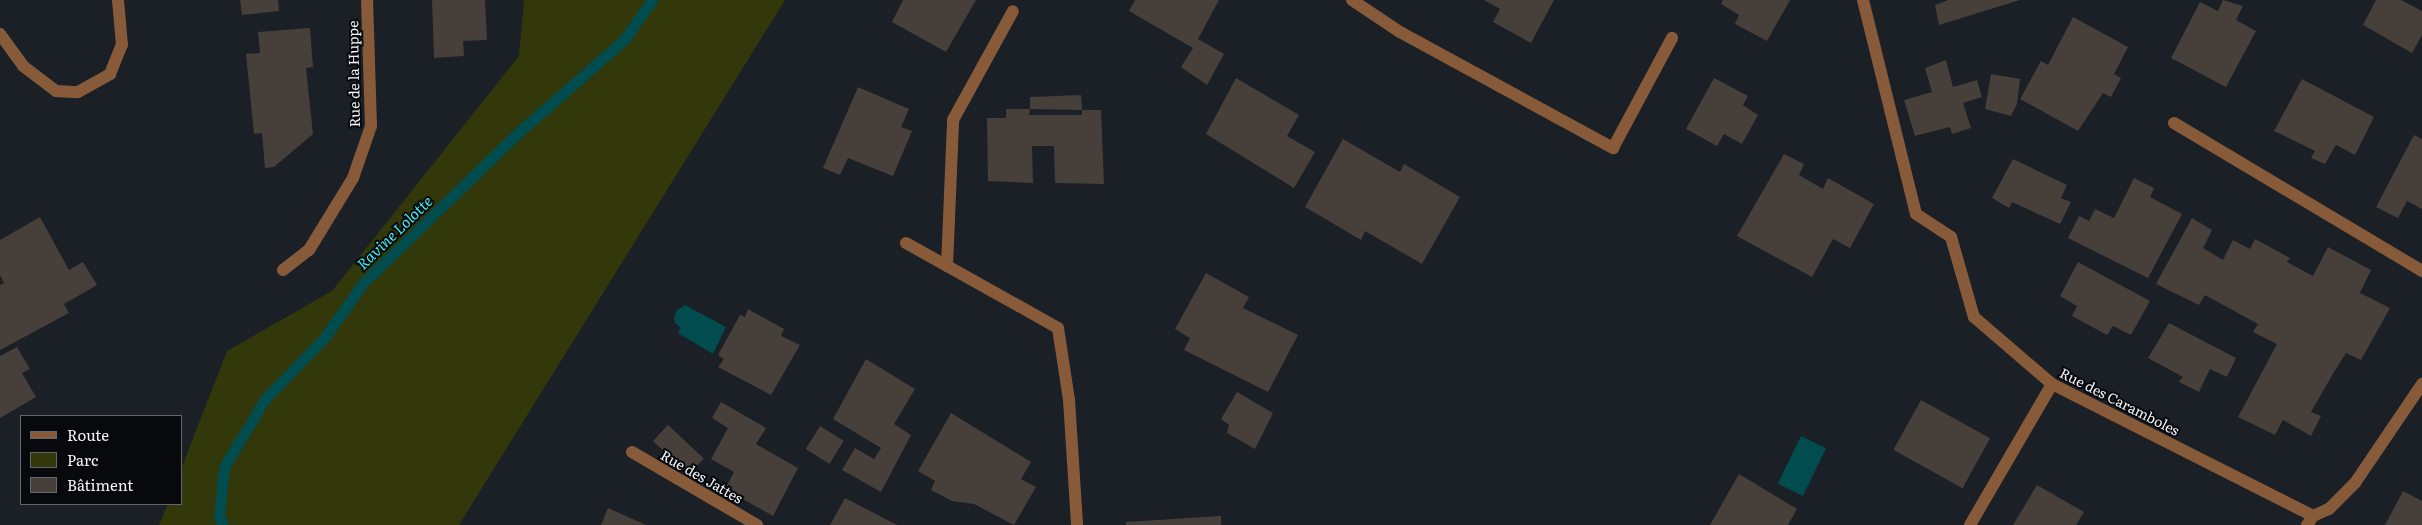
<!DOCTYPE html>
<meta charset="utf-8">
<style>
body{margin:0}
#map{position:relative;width:2422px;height:525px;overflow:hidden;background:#1b1f26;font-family:Literata,serif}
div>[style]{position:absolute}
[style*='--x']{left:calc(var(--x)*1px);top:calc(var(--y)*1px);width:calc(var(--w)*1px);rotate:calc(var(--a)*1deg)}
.green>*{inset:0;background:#323809}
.water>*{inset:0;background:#004c4e;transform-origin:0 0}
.stream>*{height:11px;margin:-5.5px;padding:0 5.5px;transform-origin:5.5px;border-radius:5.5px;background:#004c4e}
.building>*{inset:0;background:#473f3a;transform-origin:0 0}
.lane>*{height:12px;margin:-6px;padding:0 6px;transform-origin:6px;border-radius:6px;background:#875b39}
.street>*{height:12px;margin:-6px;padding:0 6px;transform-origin:6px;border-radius:6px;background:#875b39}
span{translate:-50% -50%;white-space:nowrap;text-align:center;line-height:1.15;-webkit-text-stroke:4px #07090c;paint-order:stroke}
.street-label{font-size:14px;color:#f1f4f8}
.water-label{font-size:15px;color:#3df2f7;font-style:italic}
.legend{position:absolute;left:20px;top:415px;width:162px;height:90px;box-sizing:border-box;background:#07090c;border:1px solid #65676a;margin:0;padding:6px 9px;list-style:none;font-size:15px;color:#f1f4f8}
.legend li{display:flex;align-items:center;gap:10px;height:25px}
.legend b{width:25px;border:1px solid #65676a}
</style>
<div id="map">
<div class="green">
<div style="clip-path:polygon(524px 0,785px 0,459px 525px,159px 525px,168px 504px,181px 504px,181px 469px,227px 351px,332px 291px,519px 56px)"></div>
</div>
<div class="water">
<div style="clip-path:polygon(685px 305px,726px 327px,713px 354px,678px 333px,680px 327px,675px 323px,674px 317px,677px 310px)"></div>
<div style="left:1801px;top:436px;width:28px;height:53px;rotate:26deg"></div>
</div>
<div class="stream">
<div style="--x:223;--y:525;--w:10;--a:-114"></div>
<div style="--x:219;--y:516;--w:49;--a:-84.2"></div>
<div style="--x:224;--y:467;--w:79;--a:-58.9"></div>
<div style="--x:265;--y:399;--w:86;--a:-45.9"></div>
<div style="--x:325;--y:337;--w:66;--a:-54.9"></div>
<div style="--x:363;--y:283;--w:216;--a:-44.1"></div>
<div style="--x:518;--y:133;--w:141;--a:-41.3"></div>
<div style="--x:624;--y:40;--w:49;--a:-55"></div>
</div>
<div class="building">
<div style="clip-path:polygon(240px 0,278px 0,279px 11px,242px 15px)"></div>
<div style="clip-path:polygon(432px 0,485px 0,487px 40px,463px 41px,464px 56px,434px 58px)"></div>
<div style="clip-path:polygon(903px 0,976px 0,946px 52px,892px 22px)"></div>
<div style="clip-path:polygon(1135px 0,1219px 0,1198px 39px,1224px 54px,1207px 85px,1181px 67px,1193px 48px,1129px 11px)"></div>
<div style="clip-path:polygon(1484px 0,1554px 0,1531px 43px,1493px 22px,1500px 9px)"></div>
<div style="clip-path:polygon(1723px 0,1790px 0,1767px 41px,1735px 24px,1739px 15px,1721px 4px)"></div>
<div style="clip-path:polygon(1948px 0,2020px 0,1939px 25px,1935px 5px)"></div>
<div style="clip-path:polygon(2223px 0,2243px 6px,2236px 20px,2256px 31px,2226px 87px,2171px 58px,2200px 2px,2218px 11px)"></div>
<div style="clip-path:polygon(2376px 0,2401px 0,2422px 11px,2422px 35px,2412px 53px,2363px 25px)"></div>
<div style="clip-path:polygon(2073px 17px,2128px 47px,2114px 74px,2121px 78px,2111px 97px,2103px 93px,2078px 131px,2020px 99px,2041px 61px,2048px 65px)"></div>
<div style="clip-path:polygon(310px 28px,313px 67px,306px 68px,313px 134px,274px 167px,265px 168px,262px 133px,254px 134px,246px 54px,260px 53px,258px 32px)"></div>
<div style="clip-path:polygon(1946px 60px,1953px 87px,1977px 80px,1982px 97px,1963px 103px,1971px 128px,1952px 134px,1950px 127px,1915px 136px,1904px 100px,1932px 92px,1925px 68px)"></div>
<div style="clip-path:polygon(1991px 74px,2020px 79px,2017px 104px,2011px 116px,1985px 109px)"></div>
<div style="clip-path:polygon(1236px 78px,1299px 115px,1287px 136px,1315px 152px,1294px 188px,1206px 134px)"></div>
<div style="clip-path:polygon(1714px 78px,1748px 96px,1743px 105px,1758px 115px,1742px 144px,1724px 134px,1717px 146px,1686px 129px)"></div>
<div style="clip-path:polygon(2302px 79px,2374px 117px,2355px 155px,2336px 145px,2325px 164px,2311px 158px,2315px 151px,2274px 131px)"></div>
<div style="clip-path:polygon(858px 87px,909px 109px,901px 127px,912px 131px,893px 176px,848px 158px,840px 175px,823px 168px)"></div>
<div style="clip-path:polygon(1081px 95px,1082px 110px,1030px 109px,1030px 97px)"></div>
<div style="clip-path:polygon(1006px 109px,1030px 109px,1029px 115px,1082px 115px,1082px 110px,1101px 110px,1104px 184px,1055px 183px,1054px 146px,1032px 146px,1033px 183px,988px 181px,987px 118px,1006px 118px)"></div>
<div style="clip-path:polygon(2414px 135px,2422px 139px,2422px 209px,2407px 201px,2398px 218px,2376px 207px)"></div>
<div style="clip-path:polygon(1343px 139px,1400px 172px,1404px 164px,1460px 197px,1422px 264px,1365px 231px,1361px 240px,1305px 207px)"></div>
<div style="clip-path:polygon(1784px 154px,1804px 164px,1799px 175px,1823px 189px,1828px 178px,1874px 204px,1850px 248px,1833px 239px,1812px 277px,1737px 236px)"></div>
<div style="clip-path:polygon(2013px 159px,2067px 185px,2061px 198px,2071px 202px,2060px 224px,2012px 202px,2009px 208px,1992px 198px)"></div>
<div style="clip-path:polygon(2134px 178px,2154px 188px,2150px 197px,2182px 214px,2148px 278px,2068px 238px,2079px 216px,2089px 221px,2095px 209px,2114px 218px)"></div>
<div style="clip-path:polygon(40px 217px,69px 270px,83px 262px,97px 285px,64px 304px,69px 313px,0 350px,0 285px,4px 283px,0 275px,0 240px)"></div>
<div style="clip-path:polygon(2192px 218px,2212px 230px,2203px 248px,2223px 260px,2233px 240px,2250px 249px,2255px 239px,2290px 258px,2287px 262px,2313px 276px,2328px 247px,2371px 270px,2360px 293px,2390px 308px,2361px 360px,2346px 353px,2334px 372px,2311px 412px,2321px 416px,2311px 436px,2283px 420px,2275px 435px,2238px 417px,2277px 344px,2253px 332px,2258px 324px,2205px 295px,2199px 305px,2156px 284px)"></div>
<div style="clip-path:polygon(2078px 262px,2150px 301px,2131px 335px,2113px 326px,2107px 335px,2072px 316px,2077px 306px,2060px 296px)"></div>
<div style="clip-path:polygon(1206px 273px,1249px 297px,1243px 308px,1298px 335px,1268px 392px,1184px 350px,1190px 338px,1175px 329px)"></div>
<div style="clip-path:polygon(748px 309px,784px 329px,781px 336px,800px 345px,771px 395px,718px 367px,724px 359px,718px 355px,740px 315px,745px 317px)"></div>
<div style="clip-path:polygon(2169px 323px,2236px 358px,2227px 377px,2210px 369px,2199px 392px,2179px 382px,2183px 377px,2148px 358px)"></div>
<div style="clip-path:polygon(17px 347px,30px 369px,22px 373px,36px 397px,0 418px,0 356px)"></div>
<div style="clip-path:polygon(866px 359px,915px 389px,894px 424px,911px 435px,881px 492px,842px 470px,855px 448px,874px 459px,881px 448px,833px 419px)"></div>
<div style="clip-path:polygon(1237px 392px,1273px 413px,1255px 449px,1227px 433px,1229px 425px,1221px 419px)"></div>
<div style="left:1921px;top:400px;width:79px;height:57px;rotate:29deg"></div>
<div style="clip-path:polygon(721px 402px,766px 428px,756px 444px,798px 468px,773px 516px,725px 489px,734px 472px,711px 459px,728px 428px,712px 418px)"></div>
<div style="clip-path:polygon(951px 413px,1031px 462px,1021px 479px,1036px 487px,1014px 525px,974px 504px,952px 501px,931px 490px,935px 481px,918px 471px)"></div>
<div style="left:668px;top:425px;width:49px;height:22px;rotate:43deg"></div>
<div style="left:820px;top:426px;width:28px;height:27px;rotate:32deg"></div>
<div style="clip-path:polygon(1739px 474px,1797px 509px,1788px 525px,1710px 525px)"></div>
<div style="clip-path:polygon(2037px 485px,2084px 512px,2076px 525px,2013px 525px)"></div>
<div style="clip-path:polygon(2403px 491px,2422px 501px,2422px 525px,2385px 525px)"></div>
<div style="clip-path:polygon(845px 498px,897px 525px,830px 525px)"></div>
<div style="clip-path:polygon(608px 508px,646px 525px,601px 525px)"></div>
<div style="clip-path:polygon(1221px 516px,1221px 525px,1126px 525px,1126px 522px)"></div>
</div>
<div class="lane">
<div style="--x:1352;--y:0;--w:58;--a:33.7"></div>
<div style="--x:1400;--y:32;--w:243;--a:28.6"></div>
<div style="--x:1613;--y:148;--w:125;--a:-61.8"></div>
<div style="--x:1863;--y:0;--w:220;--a:76.1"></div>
<div style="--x:1916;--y:214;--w:42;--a:33.3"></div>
<div style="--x:947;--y:266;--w:146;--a:-87.6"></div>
<div style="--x:953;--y:120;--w:124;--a:-61.2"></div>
<div style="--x:1970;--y:525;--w:163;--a:-59.8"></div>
</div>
<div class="street">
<div style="--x:0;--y:34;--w:39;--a:54"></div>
<div style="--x:23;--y:66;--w:41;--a:37.1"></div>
<div style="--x:56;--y:91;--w:22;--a:3"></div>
<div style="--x:78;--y:92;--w:37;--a:-29"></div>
<div style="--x:110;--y:74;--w:31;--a:-68"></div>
<div style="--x:122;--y:45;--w:45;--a:-95.1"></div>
<div style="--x:2174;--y:123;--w:289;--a:30.8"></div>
<div style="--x:1951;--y:237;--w:83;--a:74"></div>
<div style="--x:1974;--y:317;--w:103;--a:40.7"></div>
<div style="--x:2052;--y:384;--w:292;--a:26.8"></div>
<div style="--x:906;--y:243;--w:174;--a:29.2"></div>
<div style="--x:1058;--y:328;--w:73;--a:81.3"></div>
<div style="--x:1069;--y:400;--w:125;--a:86.3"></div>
<div style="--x:283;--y:270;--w:33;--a:-38"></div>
<div style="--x:309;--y:250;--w:84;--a:-58.6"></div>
<div style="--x:353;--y:178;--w:55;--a:-70.9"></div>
<div style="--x:371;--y:126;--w:126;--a:-91.8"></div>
<div style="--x:632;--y:452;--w:145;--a:30.3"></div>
<div style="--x:2307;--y:525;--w:11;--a:-56"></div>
<div style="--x:2313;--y:516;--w:17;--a:-24"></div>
<div style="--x:2329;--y:509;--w:37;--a:-45"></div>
<div style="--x:2355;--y:483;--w:120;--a:-55.9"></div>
</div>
<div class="street-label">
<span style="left:353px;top:74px;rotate:-91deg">Rue de la Huppe</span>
<span style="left:2120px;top:401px;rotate:27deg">Rue des Caramboles</span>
<span style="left:702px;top:476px;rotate:30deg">Rue des Jattes</span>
</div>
<div class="water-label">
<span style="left:394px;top:232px;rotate:-44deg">Ravine Lolotte</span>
</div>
<ul class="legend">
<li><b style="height:6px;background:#875b39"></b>Route</li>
<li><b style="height:14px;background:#323809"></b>Parc</li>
<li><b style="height:14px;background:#473f3a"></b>Bâtiment</li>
</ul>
</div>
